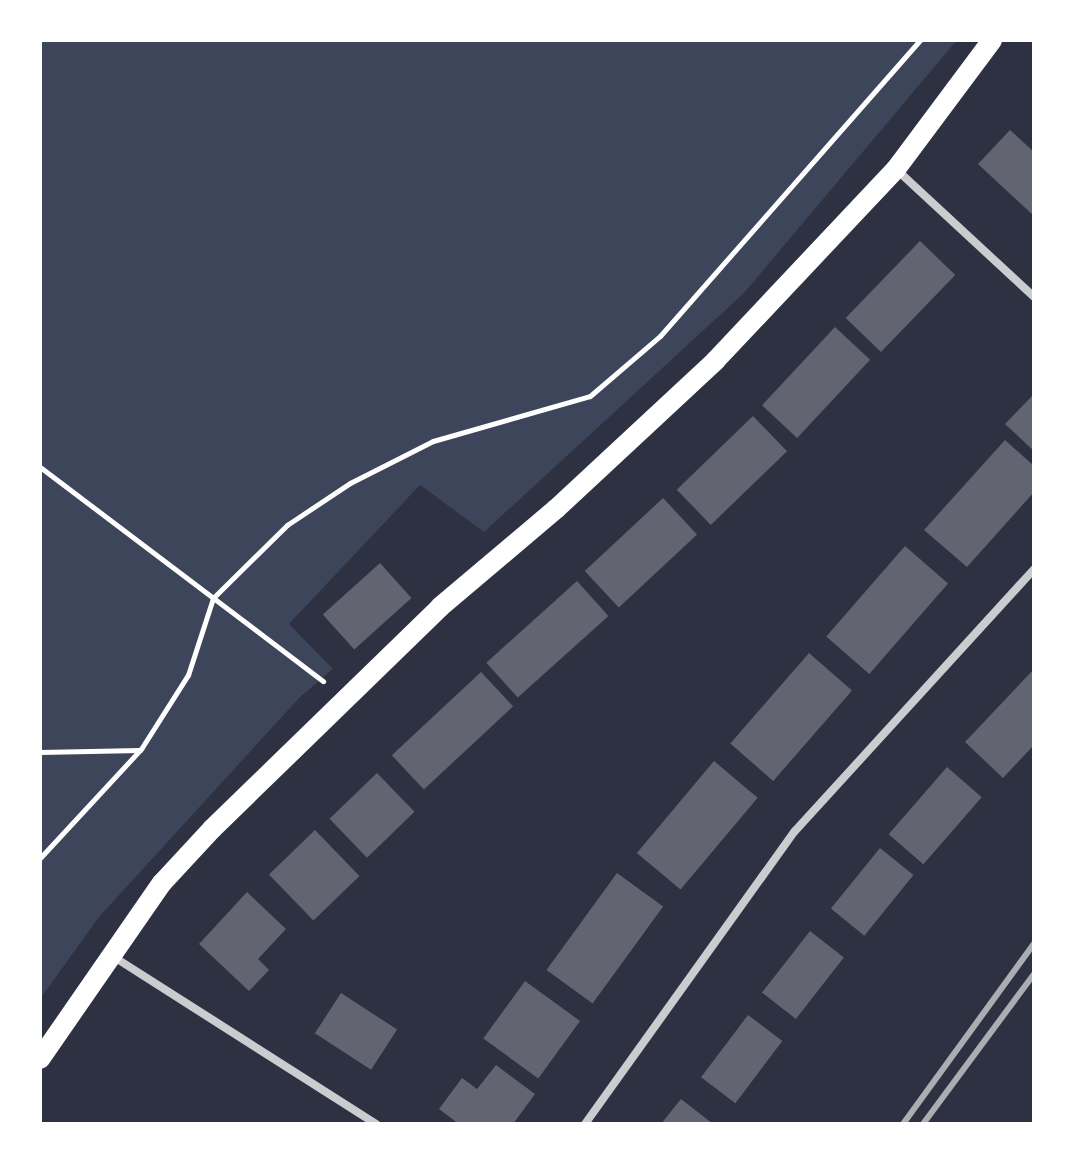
<!DOCTYPE html>
<style>
body{margin:0}
#map{position:relative;width:1074px;height:1164px;overflow:hidden;background:#2d3142;font-family:"Source Serif 4",serif}
div>[style]{position:absolute}
[style*='--x']{left:calc(var(--x)*1px);top:calc(var(--y)*1px);width:calc(var(--w)*1px);rotate:calc(var(--a)*1deg)}
.green>*{inset:0;background:#3c4559}
.building>*{inset:0;background:#626471;transform-origin:0 0}
.path>*{height:5px;margin:-2.5px;padding:0 2.5px;transform-origin:2.5px;border-radius:2.5px;background:#fff}
.minor>*{height:8px;margin:-4px;padding:0 4px;transform-origin:4px;border-radius:4px;background:#caccd0}
.primary>*{height:20px;margin:-10px;padding:0 10px;transform-origin:10px;border-radius:10px;background:#fff}
.rail>*{height:6px;margin:-3px;padding:0 3px;transform-origin:3px;border-radius:3px;background:#abadb3}
span{translate:-50% -50%;white-space:nowrap;text-align:center;line-height:1.15;-webkit-text-stroke:6px #fff;paint-order:stroke}
.frame{position:absolute;inset:0;border:42px solid #fff;pointer-events:none}
</style>
<div id="map">
<div class="green">
<div style="clip-path:polygon(40px 40px,957px 40px,744px 293px,484px 532px,420px 485px,289px 624px,333px 669px,300px 697px,99px 917px,40px 999px)"></div>
</div>
<div class="building">
<div style="clip-path:polygon(1010px 130px,1034px 152px,1034px 216px,978px 164px)"></div>
<div style="left:920px;top:241px;width:49px;height:107px;rotate:44deg"></div>
<div style="left:835px;top:327px;width:48px;height:107px;rotate:43deg"></div>
<div style="clip-path:polygon(1034px 394px,1034px 451px,1005px 424px)"></div>
<div style="left:753px;top:416px;width:49px;height:106px;rotate:46deg"></div>
<div style="clip-path:polygon(1005px 440px,1034px 466px,1034px 492px,967px 567px,924px 530px)"></div>
<div style="left:663px;top:498px;width:50px;height:107px;rotate:47deg"></div>
<div style="left:905px;top:546px;width:57px;height:120px;rotate:41deg"></div>
<div style="left:380px;top:563px;width:47px;height:77px;rotate:48deg"></div>
<div style="left:577px;top:581px;width:47px;height:122px;rotate:48deg"></div>
<div style="left:809px;top:653px;width:57px;height:120px;rotate:41deg"></div>
<div style="clip-path:polygon(1034px 669px,1034px 745px,1003px 778px,965px 742px)"></div>
<div style="left:481px;top:672px;width:47px;height:122px;rotate:47deg"></div>
<div style="left:714px;top:761px;width:57px;height:120px;rotate:40deg"></div>
<div style="left:947px;top:767px;width:46px;height:89px;rotate:41deg"></div>
<div style="left:377px;top:773px;width:54px;height:66px;rotate:46deg"></div>
<div style="left:315px;top:830px;width:64px;height:64px;rotate:46deg"></div>
<div style="left:880px;top:848px;width:43px;height:78px;rotate:39deg"></div>
<div style="left:617px;top:873px;width:57px;height:120px;rotate:36deg"></div>
<div style="clip-path:polygon(247px 892px,286px 929px,258px 959px,269px 970px,249px 991px,199px 944px)"></div>
<div style="left:810px;top:931px;width:43px;height:78px;rotate:38deg"></div>
<div style="left:525px;top:981px;width:68px;height:71px;rotate:36deg"></div>
<div style="left:341px;top:993px;width:67px;height:48px;rotate:33deg"></div>
<div style="left:748px;top:1015px;width:43px;height:78px;rotate:37deg"></div>
<div style="clip-path:polygon(496px 1065px,535px 1094px,513px 1124px,459px 1124px,439px 1109px,462px 1078px,477px 1089px)"></div>
<div style="clip-path:polygon(681px 1099px,713px 1124px,661px 1124px)"></div>
</div>
<div class="path">
<div style="--x:40;--y:467;--w:355;--a:37.1"></div>
<div style="--x:40;--y:752;--w:100;--a:-1.1"></div>
<div style="--x:40;--y:858;--w:149;--a:-47.2"></div>
<div style="--x:141;--y:749;--w:88;--a:-57.6"></div>
<div style="--x:188;--y:675;--w:81;--a:-72"></div>
<div style="--x:213;--y:598;--w:104;--a:-44.6"></div>
<div style="--x:287;--y:525;--w:76;--a:-33.7"></div>
<div style="--x:350;--y:483;--w:93;--a:-26.8"></div>
<div style="--x:433;--y:441;--w:163;--a:-16"></div>
<div style="--x:590;--y:396;--w:92;--a:-40.6"></div>
<div style="--x:660;--y:336;--w:394;--a:-48.7"></div>
</div>
<div class="minor">
<div style="--x:897;--y:170;--w:187;--a:42.8"></div>
<div style="--x:114;--y:957;--w:311;--a:32.5"></div>
<div style="--x:585;--y:1124;--w:360;--a:-54.4"></div>
<div style="--x:795;--y:831;--w:355;--a:-47.6"></div>
</div>
<div class="primary">
<div style="--x:40;--y:1059;--w:214;--a:-55.3"></div>
<div style="--x:162;--y:883;--w:74;--a:-47.2"></div>
<div style="--x:212;--y:829;--w:318;--a:-44.2"></div>
<div style="--x:440;--y:607;--w:152;--a:-40.2"></div>
<div style="--x:556;--y:509;--w:217;--a:-42.9"></div>
<div style="--x:715;--y:361;--w:264;--a:-46.7"></div>
<div style="--x:896;--y:169;--w:161;--a:-53.3"></div>
</div>
<div class="rail">
<div style="--x:903;--y:1124;--w:223;--a:-54"></div>
<div style="--x:923;--y:1124;--w:187;--a:-53.5"></div>
</div>
<div class="frame"></div>
</div>
